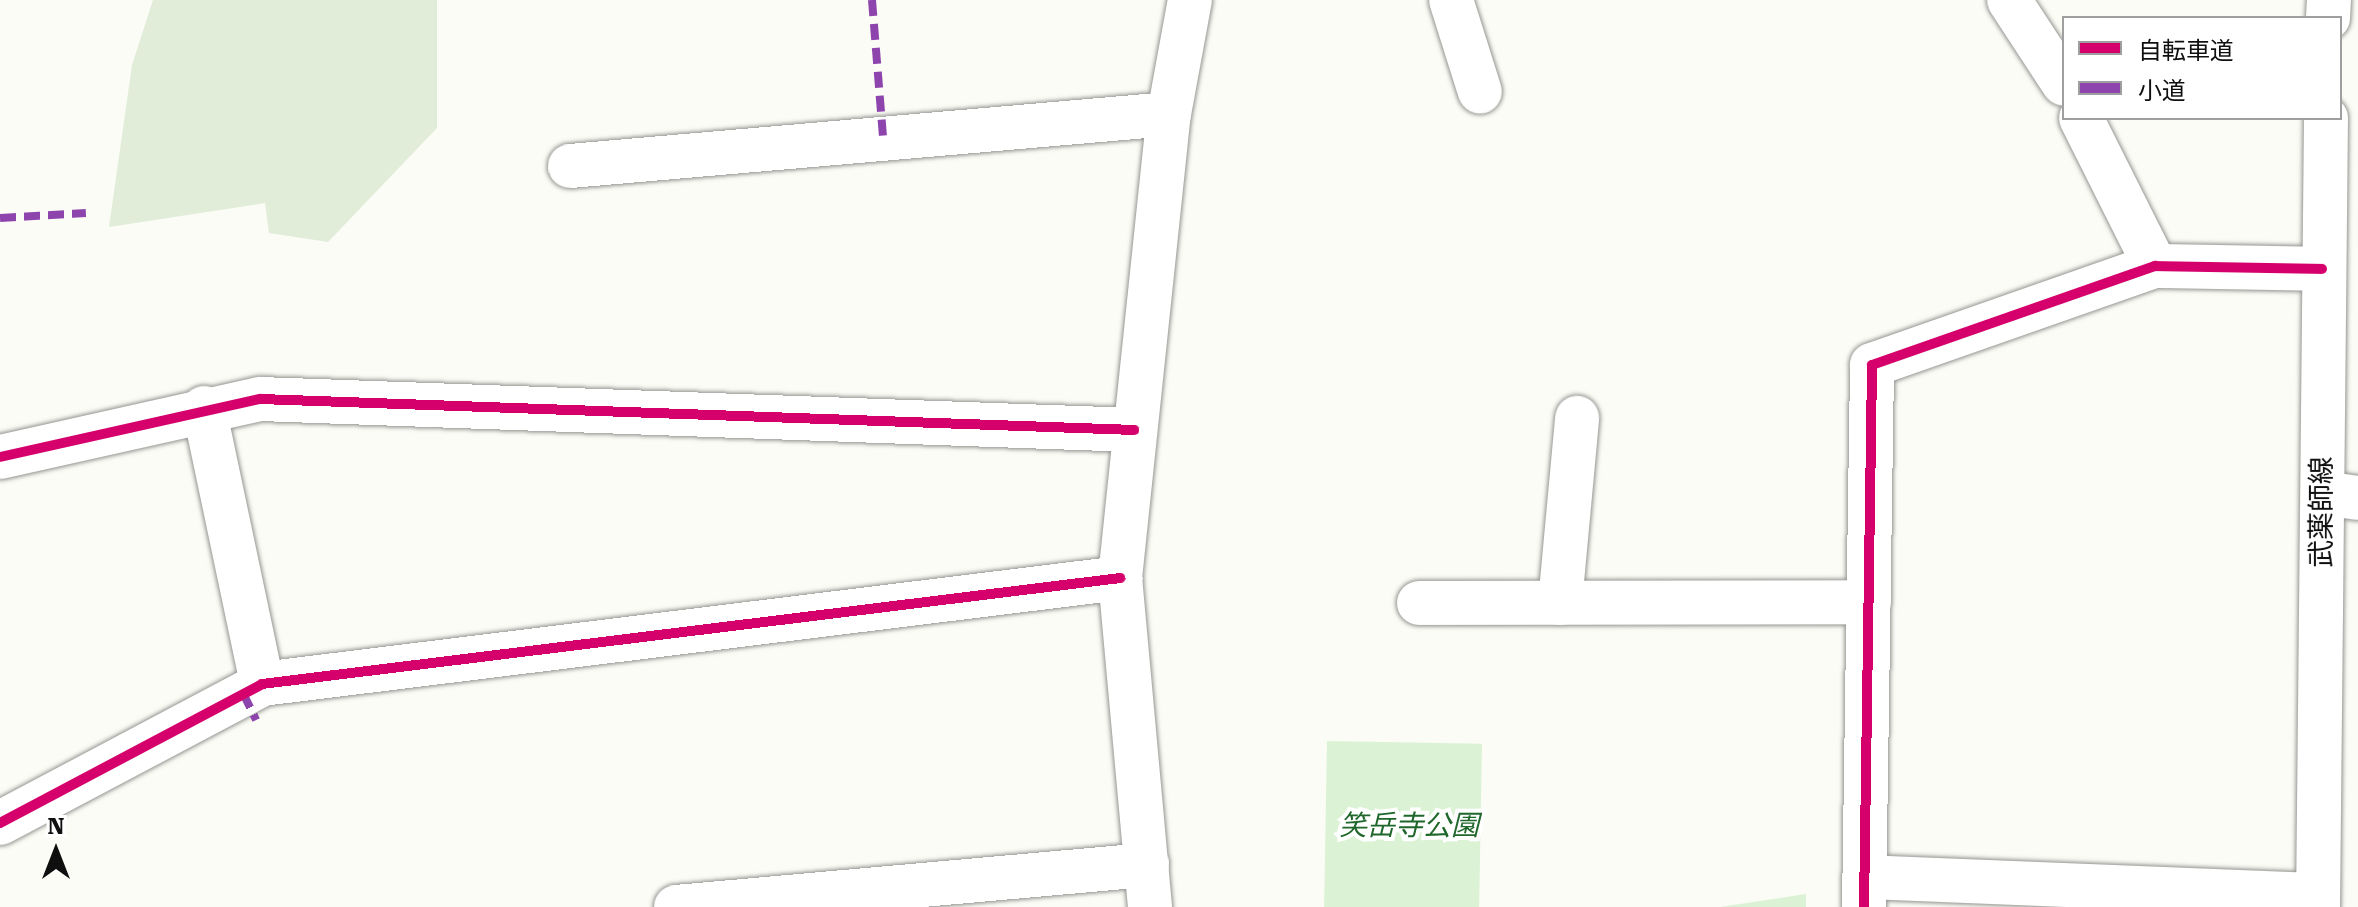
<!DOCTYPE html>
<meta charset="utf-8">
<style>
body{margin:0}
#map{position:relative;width:2358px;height:907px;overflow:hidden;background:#fbfcf5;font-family:"Roboto Serif","Noto Sans JP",serif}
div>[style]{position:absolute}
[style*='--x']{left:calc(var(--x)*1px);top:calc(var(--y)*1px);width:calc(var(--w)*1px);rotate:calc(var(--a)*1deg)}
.green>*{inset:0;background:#dcf2d5;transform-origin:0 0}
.cemetery>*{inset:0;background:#e1edd9}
.roads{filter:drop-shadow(0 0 2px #959693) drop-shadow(0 0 2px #959693)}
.minor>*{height:44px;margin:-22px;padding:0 22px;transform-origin:22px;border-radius:22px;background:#fefffe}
.tertiary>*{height:44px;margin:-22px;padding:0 22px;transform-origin:22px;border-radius:22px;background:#fefffe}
.quiet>*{height:8px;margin-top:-4px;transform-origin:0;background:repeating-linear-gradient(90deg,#8e44ad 0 16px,transparent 0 24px)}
.cycleway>*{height:10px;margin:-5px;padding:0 5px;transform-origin:5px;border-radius:5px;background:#d6006c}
span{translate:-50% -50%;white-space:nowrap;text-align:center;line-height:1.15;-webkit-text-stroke:8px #fff;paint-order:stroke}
.street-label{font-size:28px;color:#0f0f0f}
.park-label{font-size:28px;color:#20672c;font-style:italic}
.legend{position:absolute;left:2062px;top:16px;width:280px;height:104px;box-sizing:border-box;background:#fff;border:2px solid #9f9f9f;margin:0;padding:10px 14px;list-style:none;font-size:24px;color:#0f0f0f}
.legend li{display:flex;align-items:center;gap:16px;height:40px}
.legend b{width:40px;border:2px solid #9f9f9f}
.north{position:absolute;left:16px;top:811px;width:80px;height:80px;-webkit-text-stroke:6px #fff;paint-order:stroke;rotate:0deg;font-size:22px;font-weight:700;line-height:32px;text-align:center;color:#0f0f0f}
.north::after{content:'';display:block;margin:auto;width:28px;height:36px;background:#0f0f0f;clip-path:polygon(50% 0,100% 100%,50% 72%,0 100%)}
</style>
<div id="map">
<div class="green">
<div style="left:1327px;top:741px;width:155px;height:166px;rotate:1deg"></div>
<div style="clip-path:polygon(1806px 894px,1806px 907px,1720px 907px)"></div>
</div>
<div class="cemetery">
<div style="clip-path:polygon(153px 0,437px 0,437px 128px,328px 242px,269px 233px,265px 203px,109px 227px,132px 65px)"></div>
</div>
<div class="roads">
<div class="minor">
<div style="--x:1451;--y:0;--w:96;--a:72.5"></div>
<div style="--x:2009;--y:0;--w:100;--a:56.8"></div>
<div style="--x:2081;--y:118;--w:165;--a:63.4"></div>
<div style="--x:570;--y:166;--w:601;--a:-4.96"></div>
<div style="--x:204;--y:408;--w:282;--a:78.1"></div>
<div style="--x:0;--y:457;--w:266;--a:-12.6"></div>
<div style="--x:260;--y:399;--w:875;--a:2.03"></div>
<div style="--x:2323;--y:493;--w:35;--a:8"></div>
<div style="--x:1419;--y:603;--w:450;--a:-0.1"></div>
<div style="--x:1560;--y:603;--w:186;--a:-84.7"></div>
<div style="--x:0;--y:823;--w:297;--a:-27.9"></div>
<div style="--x:262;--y:684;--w:865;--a:-7.04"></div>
<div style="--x:1865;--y:877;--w:453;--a:2.3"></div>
<div style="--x:676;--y:907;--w:473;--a:-5.1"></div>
<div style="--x:1150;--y:907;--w:330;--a:-95.2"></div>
<div style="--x:1120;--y:578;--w:467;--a:-84"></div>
<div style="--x:1169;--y:114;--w:116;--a:-79.6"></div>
<div style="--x:1864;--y:907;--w:542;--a:-89.15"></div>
<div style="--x:1872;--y:365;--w:300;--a:-19.3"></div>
<div style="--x:2155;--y:266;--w:167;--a:1"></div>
</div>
<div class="tertiary">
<div style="--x:2328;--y:18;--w:18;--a:-87"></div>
<div style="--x:2318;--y:907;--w:789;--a:-89.42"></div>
</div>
</div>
<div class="quiet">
<div style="--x:872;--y:0;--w:137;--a:85.4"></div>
<div style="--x:0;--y:218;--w:86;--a:-3.3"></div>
<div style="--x:243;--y:693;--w:30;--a:64"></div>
</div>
<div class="cycleway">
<div style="--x:0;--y:457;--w:266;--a:-12.6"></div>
<div style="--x:260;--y:399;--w:875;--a:2.03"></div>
<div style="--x:0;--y:823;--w:297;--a:-27.9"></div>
<div style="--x:262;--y:684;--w:865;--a:-7.04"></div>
<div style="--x:1864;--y:907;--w:542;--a:-89.15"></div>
<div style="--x:1872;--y:365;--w:300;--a:-19.3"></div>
<div style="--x:2155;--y:266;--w:167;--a:1"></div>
</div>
<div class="street-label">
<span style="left:2322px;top:512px;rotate:-90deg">武薬師線</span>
</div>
<div class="park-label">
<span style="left:1409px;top:826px">笑岳寺公園</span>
</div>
<ul class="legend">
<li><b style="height:10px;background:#d6006c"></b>自転車道</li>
<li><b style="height:10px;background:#8e44ad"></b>小道</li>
</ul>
<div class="north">N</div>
</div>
